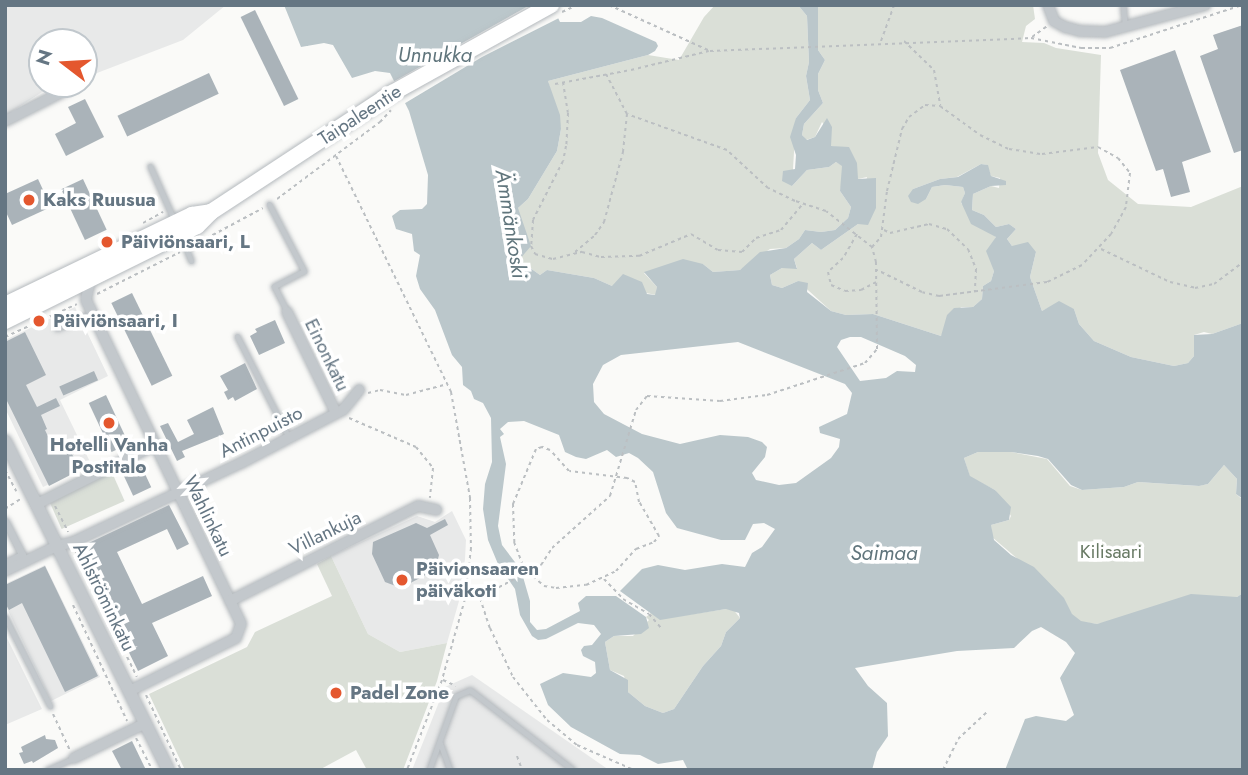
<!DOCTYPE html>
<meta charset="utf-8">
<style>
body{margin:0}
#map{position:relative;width:1248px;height:775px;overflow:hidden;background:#fafaf8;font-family:Jost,sans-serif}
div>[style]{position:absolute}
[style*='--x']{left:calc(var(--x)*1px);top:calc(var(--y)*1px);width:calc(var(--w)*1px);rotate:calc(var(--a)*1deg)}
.built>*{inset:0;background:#e8e9e9}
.green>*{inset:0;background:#dadfd7;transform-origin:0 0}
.water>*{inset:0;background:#bbc7cb}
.pier>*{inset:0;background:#fafaf8}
.building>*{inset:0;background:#aab3b9;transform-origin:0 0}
.path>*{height:2px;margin-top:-1px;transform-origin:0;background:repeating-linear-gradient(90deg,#bbbfc2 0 3.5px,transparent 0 7px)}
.roads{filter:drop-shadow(0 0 2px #b4b9bd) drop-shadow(0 0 2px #b4b9bd)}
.service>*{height:5px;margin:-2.5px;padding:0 2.5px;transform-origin:2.5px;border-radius:2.5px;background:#c3c8cc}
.pedestrian>*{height:7px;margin:-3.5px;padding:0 3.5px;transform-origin:3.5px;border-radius:3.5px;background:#c3c8cc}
.minor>*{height:10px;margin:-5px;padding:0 5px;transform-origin:5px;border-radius:5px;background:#c3c8cc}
.tertiary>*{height:12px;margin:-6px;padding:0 6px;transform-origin:6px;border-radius:6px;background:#c3c8cc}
.trunk>*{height:16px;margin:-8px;padding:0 8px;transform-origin:8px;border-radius:8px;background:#fff}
.dots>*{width:19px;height:19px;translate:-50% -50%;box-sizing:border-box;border:4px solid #fff;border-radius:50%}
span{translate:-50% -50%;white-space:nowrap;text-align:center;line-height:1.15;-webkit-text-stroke:7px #fff;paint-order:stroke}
.street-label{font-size:19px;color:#657683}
.poi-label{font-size:19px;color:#657683;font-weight:700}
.left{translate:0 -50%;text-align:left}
.park-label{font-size:19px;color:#687a64}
.water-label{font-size:21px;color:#60757c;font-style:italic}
.frame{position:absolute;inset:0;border:7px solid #657683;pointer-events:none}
.north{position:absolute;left:28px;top:28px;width:70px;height:70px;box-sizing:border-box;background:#fff;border:2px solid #c1c8cd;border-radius:50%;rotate:287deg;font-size:19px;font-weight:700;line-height:28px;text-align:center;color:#657683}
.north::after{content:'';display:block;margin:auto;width:24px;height:32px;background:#e4572e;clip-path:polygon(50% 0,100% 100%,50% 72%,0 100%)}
</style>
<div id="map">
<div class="built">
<div style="clip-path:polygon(5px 5px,226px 5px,183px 40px,84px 78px,84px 42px,42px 42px,42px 84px,65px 84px,42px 92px,5px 116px)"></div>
<div style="clip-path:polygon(75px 307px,108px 376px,60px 400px,91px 464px,43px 487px,5px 408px,5px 340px)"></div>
<div style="clip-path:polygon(452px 511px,466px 540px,465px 559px,459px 601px,447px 643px,400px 652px,368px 634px,331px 556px,417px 516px,435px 522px)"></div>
<div style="clip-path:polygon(45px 565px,100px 677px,51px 701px,5px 604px,5px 584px)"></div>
<div style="clip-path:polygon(5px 634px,42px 709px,5px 725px)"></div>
<div style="clip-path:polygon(472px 675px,609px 770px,412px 770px,445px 687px)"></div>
</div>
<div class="green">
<div style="clip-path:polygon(715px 5px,798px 5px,807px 16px,809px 62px,806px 76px,810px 100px,796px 118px,792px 186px,807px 170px,829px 167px,836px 162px,842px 165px,844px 174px,840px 191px,851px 207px,848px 218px,835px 230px,821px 232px,805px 230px,799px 239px,786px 248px,770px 249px,740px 270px,713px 272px,703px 264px,644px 273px,657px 287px,656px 295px,612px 286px,594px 278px,547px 270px,540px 275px,519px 260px,518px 208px,528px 199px,557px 151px,561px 129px,548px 81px,648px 55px,679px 60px,704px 17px)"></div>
<div style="clip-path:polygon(818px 5px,1033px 5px,1035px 19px,1026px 26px,1022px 42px,1044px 43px,1056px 48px,1101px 55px,1098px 153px,1108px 180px,1138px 204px,1191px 207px,1243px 186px,1243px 323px,1212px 334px,1204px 332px,1194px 335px,1194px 356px,1188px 363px,1174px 366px,1131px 357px,1094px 341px,1079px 324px,1074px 309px,1052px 306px,1042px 311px,1030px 277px,1036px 252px,1012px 246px,1007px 239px,1016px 229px,1009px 224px,996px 227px,984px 215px,972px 210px,973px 194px,991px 186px,999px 188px,1000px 178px,991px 176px,987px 165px,981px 164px,957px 177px,940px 179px,913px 189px,926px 199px,932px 187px,945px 185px,963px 187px,965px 193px,961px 203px,996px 237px,992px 246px,994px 271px,991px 281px,983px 286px,982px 299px,973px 307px,961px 307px,941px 336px,873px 314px,846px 315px,831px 311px,798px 281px,782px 288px,772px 285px,770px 275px,782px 268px,797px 268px,794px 259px,812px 243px,821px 250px,858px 224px,867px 177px,858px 179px,841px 148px,831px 146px,830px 133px,822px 122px,815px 137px,806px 140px,802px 135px,804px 124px,823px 103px,818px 90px,818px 74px,825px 60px,818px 50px)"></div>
<div style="clip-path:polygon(978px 452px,1011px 452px,1047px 459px,1070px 486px,1082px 490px,1124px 487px,1138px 482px,1198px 486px,1208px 484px,1224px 465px,1237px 479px,1236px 494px,1243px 500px,1243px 593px,1237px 597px,1097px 624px,1081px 622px,1072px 615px,1060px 595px,992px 537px,991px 525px,1009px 520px,1011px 516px,995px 490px,970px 477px,964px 458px)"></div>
<div style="left:110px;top:468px;width:36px;height:69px;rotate:66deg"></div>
<div style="clip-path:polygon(331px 556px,368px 634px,400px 652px,447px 643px,437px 681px,403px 770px,367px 770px,356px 750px,319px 770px,185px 770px,149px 694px,247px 647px,255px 632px,332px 596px,317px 564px)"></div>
<div style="clip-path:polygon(726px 609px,733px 609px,740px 618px,726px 632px,721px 646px,703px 666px,674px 709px,663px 713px,645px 706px,628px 692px,624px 676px,610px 670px,605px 642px,614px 636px,633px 636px,649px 620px,646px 617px,651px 613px,660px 619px)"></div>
</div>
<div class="water">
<div style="clip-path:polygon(evenodd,284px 5px,552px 5px,560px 22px,581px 22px,591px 16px,602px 18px,656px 42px,658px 46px,655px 51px,648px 55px,548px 81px,560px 115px,561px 129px,557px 151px,528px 199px,518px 208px,531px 246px,519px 260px,540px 275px,547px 270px,594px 278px,612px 286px,623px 274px,642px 282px,647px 294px,655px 295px,657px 287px,644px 272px,683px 259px,703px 264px,713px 272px,740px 270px,760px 252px,786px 248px,799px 239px,805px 230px,821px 232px,835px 230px,848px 218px,851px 207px,840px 191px,842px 166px,836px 162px,829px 167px,807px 170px,792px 186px,782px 181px,783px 171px,795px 169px,796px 155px,790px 137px,796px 118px,810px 100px,806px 76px,809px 62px,807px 16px,798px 5px,818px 5px,818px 50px,825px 60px,818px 74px,818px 90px,823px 103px,804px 124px,802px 135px,807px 140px,815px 137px,827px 118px,832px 127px,831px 146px,849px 147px,857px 163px,858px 179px,876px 178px,876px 208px,868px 225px,858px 224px,821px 250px,812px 243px,794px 259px,797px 269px,782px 268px,770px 275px,772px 285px,782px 288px,798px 281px,808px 283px,807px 292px,831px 311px,846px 315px,873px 314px,941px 336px,947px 315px,954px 308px,973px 307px,982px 299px,983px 286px,991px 281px,994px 271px,986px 251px,996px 237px,971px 224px,961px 202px,965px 193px,963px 187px,945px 185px,932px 187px,926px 199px,918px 204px,911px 202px,908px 196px,913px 189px,940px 179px,958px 177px,981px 164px,988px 165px,991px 176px,1006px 181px,1006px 185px,991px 186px,973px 194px,972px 210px,984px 215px,996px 227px,1009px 224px,1016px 229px,1007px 239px,1012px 246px,1028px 242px,1036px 252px,1030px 277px,1042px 311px,1059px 301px,1074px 309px,1079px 324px,1094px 341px,1131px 357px,1174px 366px,1188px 363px,1194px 356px,1194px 335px,1212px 334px,1243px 323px,1243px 499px,1236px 494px,1237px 479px,1224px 465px,1208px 484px,1199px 486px,1138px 482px,1124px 487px,1082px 490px,1071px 485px,1048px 459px,1038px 456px,1011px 452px,978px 452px,964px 458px,970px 476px,995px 490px,1011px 507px,1009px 520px,991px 525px,994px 540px,1011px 555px,1034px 567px,1064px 598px,1072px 614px,1081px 621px,1097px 624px,1191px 594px,1237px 597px,1243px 593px,1243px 770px,1005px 770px,1025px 719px,1036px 716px,1066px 721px,1074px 715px,1060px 678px,1075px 653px,1066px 642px,1041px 627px,1032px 631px,1014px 648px,957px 651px,855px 668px,868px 686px,887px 703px,888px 736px,877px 752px,872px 770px,688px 770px,683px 760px,658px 764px,640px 755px,620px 754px,571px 727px,548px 705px,540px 684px,563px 673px,591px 677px,596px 673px,595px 662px,583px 656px,581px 650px,584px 646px,592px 645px,601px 634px,594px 625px,578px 623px,546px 639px,538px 640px,532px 636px,520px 615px,515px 589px,498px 564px,488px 540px,483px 509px,485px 484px,492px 462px,491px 418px,483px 403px,474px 399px,471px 391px,463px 385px,462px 367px,452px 355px,435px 310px,420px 289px,416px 276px,420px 255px,414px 251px,412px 234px,396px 229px,392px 216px,400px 210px,422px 209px,427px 204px,428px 175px,409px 111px,390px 73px,375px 71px,352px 78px,333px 45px,324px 43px,301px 47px,284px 5px,850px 337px,861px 337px,905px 356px,916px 365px,915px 372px,897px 371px,886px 378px,860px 381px,837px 347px,841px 340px,850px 337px,284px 5px,738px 342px,845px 384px,852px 393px,847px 414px,819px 427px,820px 433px,840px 439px,839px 447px,831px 458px,796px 483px,779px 485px,756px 480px,752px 473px,765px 457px,767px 447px,762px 442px,748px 437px,720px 435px,680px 444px,642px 434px,604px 414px,594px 402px,593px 384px,603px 365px,621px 355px,738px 342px,284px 5px,524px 421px,559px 435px,565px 452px,576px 457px,586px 459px,607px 450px,616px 457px,629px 453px,638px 458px,653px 472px,666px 513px,677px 528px,721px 540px,745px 540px,753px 524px,764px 523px,775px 529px,762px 547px,752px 553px,745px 567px,722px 564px,685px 570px,658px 565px,642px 569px,620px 591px,660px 620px,726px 609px,739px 613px,740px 618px,726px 632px,721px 646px,703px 666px,674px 709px,663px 713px,645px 706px,628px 692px,628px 680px,610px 670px,605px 642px,614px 636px,641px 634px,649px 628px,646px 617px,616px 596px,586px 596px,578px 603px,580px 611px,546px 629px,537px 630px,530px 622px,530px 601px,521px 570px,502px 545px,498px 526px,506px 464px,500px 437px,504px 434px,500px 429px,508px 422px,524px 421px)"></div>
</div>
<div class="pier">
<div style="clip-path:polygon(530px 5px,556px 5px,561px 17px,482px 57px,402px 105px,391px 83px)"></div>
</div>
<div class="building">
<div style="left:255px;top:10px;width:99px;height:16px;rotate:64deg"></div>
<div style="clip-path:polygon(1243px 25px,1243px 150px,1234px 153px,1200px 56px,1218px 49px,1213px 35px)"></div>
<div style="clip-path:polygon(1175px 50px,1211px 152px,1182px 162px,1190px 192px,1171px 197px,1163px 169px,1156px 171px,1120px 70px)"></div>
<div style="left:209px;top:73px;width:23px;height:101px;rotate:65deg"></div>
<div style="clip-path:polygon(85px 99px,104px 137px,66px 156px,55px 134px,76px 123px,68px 107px)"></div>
<div style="clip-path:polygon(38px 179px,51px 207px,12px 225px,5px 210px,5px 194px)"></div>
<div style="left:83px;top:179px;width:56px;height:24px;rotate:65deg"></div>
<div style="left:132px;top:293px;width:92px;height:23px;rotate:64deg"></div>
<div style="clip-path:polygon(275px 320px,285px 343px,259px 355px,250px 336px,257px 332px,255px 329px)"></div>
<div style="clip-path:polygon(25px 332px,46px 375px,26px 385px,37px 407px,56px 398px,60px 406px,41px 415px,47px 429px,45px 430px,54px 449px,67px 444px,80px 470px,49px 486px,5px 397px,5px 342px)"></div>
<div style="clip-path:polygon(245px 363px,257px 389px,235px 401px,233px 397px,228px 400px,224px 392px,228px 390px,220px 376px)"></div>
<div style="left:94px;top:371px;width:10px;height:38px;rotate:66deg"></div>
<div style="left:106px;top:395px;width:54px;height:19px;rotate:65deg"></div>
<div style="clip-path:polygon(213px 407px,224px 434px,182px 451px,185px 457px,177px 461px,160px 426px,168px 423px,178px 442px,194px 434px,187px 420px)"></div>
<div style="left:139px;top:461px;width:29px;height:20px;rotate:65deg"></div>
<div style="clip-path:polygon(169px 505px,189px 544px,177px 550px,167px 529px,117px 552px,142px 604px,203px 576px,212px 596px,152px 623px,168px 656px,138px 671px,78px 548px)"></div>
<div style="clip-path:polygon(445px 519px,448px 525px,430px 535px,439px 555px,435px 570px,401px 588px,385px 582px,372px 554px,373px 542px,416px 523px,427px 528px)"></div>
<div style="clip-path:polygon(45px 566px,98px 676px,65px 692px,22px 603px,9px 610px,5px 603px,5px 585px)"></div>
<div style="clip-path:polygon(45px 735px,46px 739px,55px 740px,58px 748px,33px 763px,32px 761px,24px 764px,19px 753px,23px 752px,21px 747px)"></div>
<div style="clip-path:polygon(132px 741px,146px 770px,122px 770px,112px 751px)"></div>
</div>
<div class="path">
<div style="--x:609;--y:5;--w:111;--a:24.5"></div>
<div style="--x:710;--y:51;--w:321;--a:-2.3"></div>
<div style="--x:1031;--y:38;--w:51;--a:11.3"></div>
<div style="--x:1081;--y:48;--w:29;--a:0"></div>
<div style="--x:1110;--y:48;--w:139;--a:-18"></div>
<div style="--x:562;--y:12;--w:17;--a:-25"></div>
<div style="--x:1032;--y:37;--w:19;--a:-36"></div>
<div style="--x:881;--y:41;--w:38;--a:-70"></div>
<div style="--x:904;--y:41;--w:42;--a:44"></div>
<div style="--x:934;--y:70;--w:36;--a:80"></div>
<div style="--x:563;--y:82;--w:31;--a:81"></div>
<div style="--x:568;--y:113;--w:33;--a:93"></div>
<div style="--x:566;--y:146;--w:15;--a:101"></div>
<div style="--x:563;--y:161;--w:66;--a:117"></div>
<div style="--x:533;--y:220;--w:26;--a:94"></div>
<div style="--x:531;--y:246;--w:9;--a:63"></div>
<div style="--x:535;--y:254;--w:19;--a:16"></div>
<div style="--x:553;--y:259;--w:30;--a:-14"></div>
<div style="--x:582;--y:252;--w:20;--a:15"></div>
<div style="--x:601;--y:257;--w:38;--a:-2"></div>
<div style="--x:639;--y:256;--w:56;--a:-22.9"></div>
<div style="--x:691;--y:234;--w:31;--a:31"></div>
<div style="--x:718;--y:250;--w:24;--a:5"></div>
<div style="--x:742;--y:252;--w:20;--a:-45"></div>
<div style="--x:756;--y:238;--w:26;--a:-18"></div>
<div style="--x:781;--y:230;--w:33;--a:-50"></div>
<div style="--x:555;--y:84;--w:77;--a:-10.4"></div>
<div style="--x:631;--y:70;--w:80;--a:-13.7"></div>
<div style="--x:336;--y:156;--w:263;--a:64"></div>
<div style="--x:451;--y:392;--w:108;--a:79.8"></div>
<div style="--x:470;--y:498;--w:50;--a:88.9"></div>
<div style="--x:471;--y:548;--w:51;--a:96.7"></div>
<div style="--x:465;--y:599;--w:84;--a:105.9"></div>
<div style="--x:442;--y:680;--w:97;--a:111.3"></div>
<div style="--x:277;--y:199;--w:129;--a:-36.8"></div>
<div style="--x:380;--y:122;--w:16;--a:-47"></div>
<div style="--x:143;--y:223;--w:23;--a:-29"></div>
<div style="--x:884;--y:230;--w:7;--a:27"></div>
<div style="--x:890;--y:233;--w:40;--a:-13"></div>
<div style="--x:929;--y:224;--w:19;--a:16"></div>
<div style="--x:947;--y:229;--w:29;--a:44"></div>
<div style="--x:968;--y:249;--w:22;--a:68"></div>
<div style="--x:976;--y:269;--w:22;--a:93"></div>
<div style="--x:857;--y:234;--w:28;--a:120"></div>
<div style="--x:843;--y:258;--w:21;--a:137"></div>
<div style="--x:828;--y:272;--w:13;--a:77"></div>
<div style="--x:831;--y:285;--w:15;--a:23"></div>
<div style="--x:845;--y:291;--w:16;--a:-4"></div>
<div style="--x:861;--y:290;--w:17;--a:-28"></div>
<div style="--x:194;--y:245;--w:78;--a:-28.2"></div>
<div style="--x:872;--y:247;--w:13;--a:-48"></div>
<div style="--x:881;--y:237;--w:46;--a:-82.6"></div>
<div style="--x:887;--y:191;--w:64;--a:-76.4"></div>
<div style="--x:902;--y:129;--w:14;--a:-60"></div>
<div style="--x:909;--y:117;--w:20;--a:-37"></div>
<div style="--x:925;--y:105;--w:15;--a:4"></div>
<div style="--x:940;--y:106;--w:49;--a:35.9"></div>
<div style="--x:980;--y:135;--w:32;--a:26"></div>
<div style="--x:1009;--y:149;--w:33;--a:9"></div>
<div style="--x:1042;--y:154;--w:56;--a:-7.1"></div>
<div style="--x:1098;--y:147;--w:23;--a:29"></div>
<div style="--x:1118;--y:158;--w:19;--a:51"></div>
<div style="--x:1130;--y:173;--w:34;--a:97"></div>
<div style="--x:1126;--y:207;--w:31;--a:119"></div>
<div style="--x:1111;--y:234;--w:42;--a:133.1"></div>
<div style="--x:1082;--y:265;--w:39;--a:154"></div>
<div style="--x:1047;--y:282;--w:109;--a:172.6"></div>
<div style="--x:939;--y:296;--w:17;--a:-167"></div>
<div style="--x:922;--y:292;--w:50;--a:-153.9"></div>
<div style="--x:1101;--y:249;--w:76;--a:25.6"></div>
<div style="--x:1170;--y:282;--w:26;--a:13"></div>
<div style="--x:1195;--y:288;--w:19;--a:-12"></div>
<div style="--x:1214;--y:284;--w:36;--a:-37"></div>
<div style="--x:575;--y:252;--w:26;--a:-40"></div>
<div style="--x:595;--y:235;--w:16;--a:-55"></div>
<div style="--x:604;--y:222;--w:73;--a:-74.8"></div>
<div style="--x:623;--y:152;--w:38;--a:-84"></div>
<div style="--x:627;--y:114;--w:45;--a:-117.7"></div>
<div style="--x:97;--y:294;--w:93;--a:-26.8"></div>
<div style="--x:5;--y:337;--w:79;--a:-24.6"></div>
<div style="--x:368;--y:393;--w:12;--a:-14"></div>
<div style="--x:380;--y:390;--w:26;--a:11"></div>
<div style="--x:406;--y:395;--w:43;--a:-14.7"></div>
<div style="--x:349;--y:418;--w:73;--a:23.4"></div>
<div style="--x:416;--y:447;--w:27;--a:51"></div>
<div style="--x:433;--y:468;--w:30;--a:96"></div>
<div style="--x:5;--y:470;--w:24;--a:62"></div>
<div style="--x:55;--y:506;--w:29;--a:63"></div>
<div style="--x:5;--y:509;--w:20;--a:-33"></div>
<div style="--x:75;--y:550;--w:141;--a:64"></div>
<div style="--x:528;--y:572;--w:15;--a:-28"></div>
<div style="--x:541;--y:565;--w:20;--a:-57"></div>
<div style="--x:552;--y:548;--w:78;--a:-41.9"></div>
<div style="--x:610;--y:496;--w:90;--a:-73.2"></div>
<div style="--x:636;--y:410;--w:18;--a:-52"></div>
<div style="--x:647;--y:396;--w:73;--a:3.9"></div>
<div style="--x:720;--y:401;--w:47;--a:-7.3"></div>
<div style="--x:767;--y:395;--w:103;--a:-18.1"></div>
<div style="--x:865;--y:363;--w:18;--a:-49"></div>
<div style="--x:877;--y:349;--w:87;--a:-90.7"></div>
<div style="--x:876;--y:262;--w:16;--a:-105"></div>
<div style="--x:872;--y:247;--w:58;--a:-142"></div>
<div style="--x:826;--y:211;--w:33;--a:-162"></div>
<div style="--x:795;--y:201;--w:30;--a:-154"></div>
<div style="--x:768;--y:188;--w:56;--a:-137.2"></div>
<div style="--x:727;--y:150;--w:106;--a:-160.2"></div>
<div style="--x:604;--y:579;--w:28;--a:46"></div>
<div style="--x:623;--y:599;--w:30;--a:30"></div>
<div style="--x:649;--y:614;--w:20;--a:49"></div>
<div style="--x:480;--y:598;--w:32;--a:72"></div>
<div style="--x:490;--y:628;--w:54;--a:64.9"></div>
<div style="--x:513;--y:677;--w:55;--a:51.7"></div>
<div style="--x:547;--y:720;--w:39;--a:40"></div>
<div style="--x:577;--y:745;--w:62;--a:23.7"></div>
<div style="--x:465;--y:599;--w:15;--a:-8"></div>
<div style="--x:480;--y:597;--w:54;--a:-27.5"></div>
<div style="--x:528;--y:572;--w:21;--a:41"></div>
<div style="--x:544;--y:586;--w:12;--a:9"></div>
<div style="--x:556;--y:588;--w:30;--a:-6"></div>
<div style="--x:586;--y:585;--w:33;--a:-25"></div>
<div style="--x:616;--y:571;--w:30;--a:-48"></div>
<div style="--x:636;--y:549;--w:19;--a:-21"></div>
<div style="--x:654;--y:542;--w:8;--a:-50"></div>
<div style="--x:659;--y:536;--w:39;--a:-120"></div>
<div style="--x:639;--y:502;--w:20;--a:-101"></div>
<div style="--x:635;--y:482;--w:9;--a:-153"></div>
<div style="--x:627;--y:478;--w:58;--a:-173.1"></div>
<div style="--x:569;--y:471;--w:28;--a:-132"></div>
<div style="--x:550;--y:450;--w:9;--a:-159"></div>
<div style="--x:542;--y:447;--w:6;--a:162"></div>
<div style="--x:536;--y:449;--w:60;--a:112.7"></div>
<div style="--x:513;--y:504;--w:38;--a:88"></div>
<div style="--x:514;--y:542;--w:33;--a:69"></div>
<div style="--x:73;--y:605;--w:128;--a:65"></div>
<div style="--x:443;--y:680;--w:14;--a:25"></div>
<div style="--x:146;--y:695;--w:83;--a:65"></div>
<div style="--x:53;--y:714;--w:40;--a:65"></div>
<div style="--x:136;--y:738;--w:36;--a:63"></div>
<div style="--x:517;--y:756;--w:15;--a:70"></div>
<div style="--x:943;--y:770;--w:34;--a:-64"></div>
<div style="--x:958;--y:739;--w:41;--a:-43"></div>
</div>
<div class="roads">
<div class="service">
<div style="--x:1123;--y:5;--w:21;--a:85"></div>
<div style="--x:150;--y:166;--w:59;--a:66"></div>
<div style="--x:269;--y:204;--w:76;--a:62.4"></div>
<div style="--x:304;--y:271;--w:34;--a:153"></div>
<div style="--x:274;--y:286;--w:28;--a:63"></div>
<div style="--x:181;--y:236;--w:27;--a:68"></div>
<div style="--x:57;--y:328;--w:38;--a:-23"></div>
<div style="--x:237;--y:336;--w:114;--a:63"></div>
<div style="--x:5;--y:617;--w:100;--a:63.2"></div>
<div style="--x:440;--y:743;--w:29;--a:70"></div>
<div style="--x:47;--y:770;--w:30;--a:-24"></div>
<div style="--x:429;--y:770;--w:79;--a:-70"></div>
<div style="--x:456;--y:696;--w:15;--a:-23"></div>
<div style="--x:470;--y:690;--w:130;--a:37.8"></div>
</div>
<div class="pedestrian">
<div style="--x:5;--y:521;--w:38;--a:63"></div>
<div style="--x:22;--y:555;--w:19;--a:155"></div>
</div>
<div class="minor">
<div style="--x:1048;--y:5;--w:17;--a:69"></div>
<div style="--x:1054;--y:21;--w:13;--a:29"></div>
<div style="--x:1065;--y:27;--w:16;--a:15"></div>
<div style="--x:1080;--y:31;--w:25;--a:2"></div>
<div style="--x:1105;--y:32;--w:104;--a:-15.1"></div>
<div style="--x:5;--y:121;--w:77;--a:-26.9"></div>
<div style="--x:90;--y:281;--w:19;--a:102"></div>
<div style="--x:86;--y:300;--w:359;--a:64.4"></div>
<div style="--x:241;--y:624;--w:15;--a:110"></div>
<div style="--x:236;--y:638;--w:119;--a:153.6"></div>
<div style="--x:287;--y:312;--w:112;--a:64.1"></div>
<div style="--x:37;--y:504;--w:132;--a:-26.6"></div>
<div style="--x:5;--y:571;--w:58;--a:-25.7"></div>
<div style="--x:57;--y:546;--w:16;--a:-14"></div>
<div style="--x:73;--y:542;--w:186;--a:-25.2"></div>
<div style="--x:241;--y:463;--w:115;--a:-27.5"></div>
<div style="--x:343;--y:410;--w:26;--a:-51"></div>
<div style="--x:230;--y:601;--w:211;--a:-26.8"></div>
<div style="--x:418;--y:506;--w:19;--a:12"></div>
<div style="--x:74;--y:758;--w:80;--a:-25.9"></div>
</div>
<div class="tertiary">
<div style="--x:5;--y:441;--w:367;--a:63.6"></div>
</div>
<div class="trunk">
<div style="--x:5;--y:305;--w:208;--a:-25.7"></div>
<div style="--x:192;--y:215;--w:19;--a:-9"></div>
<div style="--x:5;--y:321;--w:214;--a:-26.3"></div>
<div style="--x:197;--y:226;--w:20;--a:-45"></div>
<div style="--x:211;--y:212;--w:217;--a:-33.3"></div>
<div style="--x:392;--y:93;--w:182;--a:-29"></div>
</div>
</div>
<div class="dots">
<div style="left:29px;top:200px;background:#e4572e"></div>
<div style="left:107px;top:242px;background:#e4572e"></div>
<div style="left:39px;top:321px;background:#e4572e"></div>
<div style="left:109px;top:423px;background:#e4572e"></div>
<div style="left:402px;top:580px;background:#e4572e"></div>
<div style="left:336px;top:693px;background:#e4572e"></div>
</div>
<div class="street-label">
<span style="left:360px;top:115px;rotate:-33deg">Taipaleentie</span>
<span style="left:327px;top:355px;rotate:64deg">Einonkatu</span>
<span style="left:261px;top:432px;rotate:-27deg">Antinpuisto</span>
<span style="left:208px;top:516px;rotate:64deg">Wahlinkatu</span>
<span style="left:325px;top:533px;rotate:-26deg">Villankuja</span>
<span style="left:104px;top:597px;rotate:64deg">Ahlströminkatu</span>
</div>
<div class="poi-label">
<span class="left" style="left:43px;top:200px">Kaks Ruusua</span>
<span class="left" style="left:121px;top:242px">Päiviönsaari, L</span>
<span class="left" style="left:53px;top:321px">Päiviönsaari, I</span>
<span style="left:109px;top:456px">Hotelli Vanha<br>Postitalo</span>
<span class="left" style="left:416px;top:580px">Päivionsaaren<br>päiväkoti</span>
<span class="left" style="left:350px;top:693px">Padel Zone</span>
</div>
<div class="park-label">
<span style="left:1111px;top:552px">Kilisaari</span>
</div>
<div class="water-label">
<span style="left:435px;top:55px">Unnukka</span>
<span style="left:511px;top:224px;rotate:81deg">Ämmänkoski</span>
<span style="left:884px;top:553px">Saimaa</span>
</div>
<div class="frame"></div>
<div class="north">N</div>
</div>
